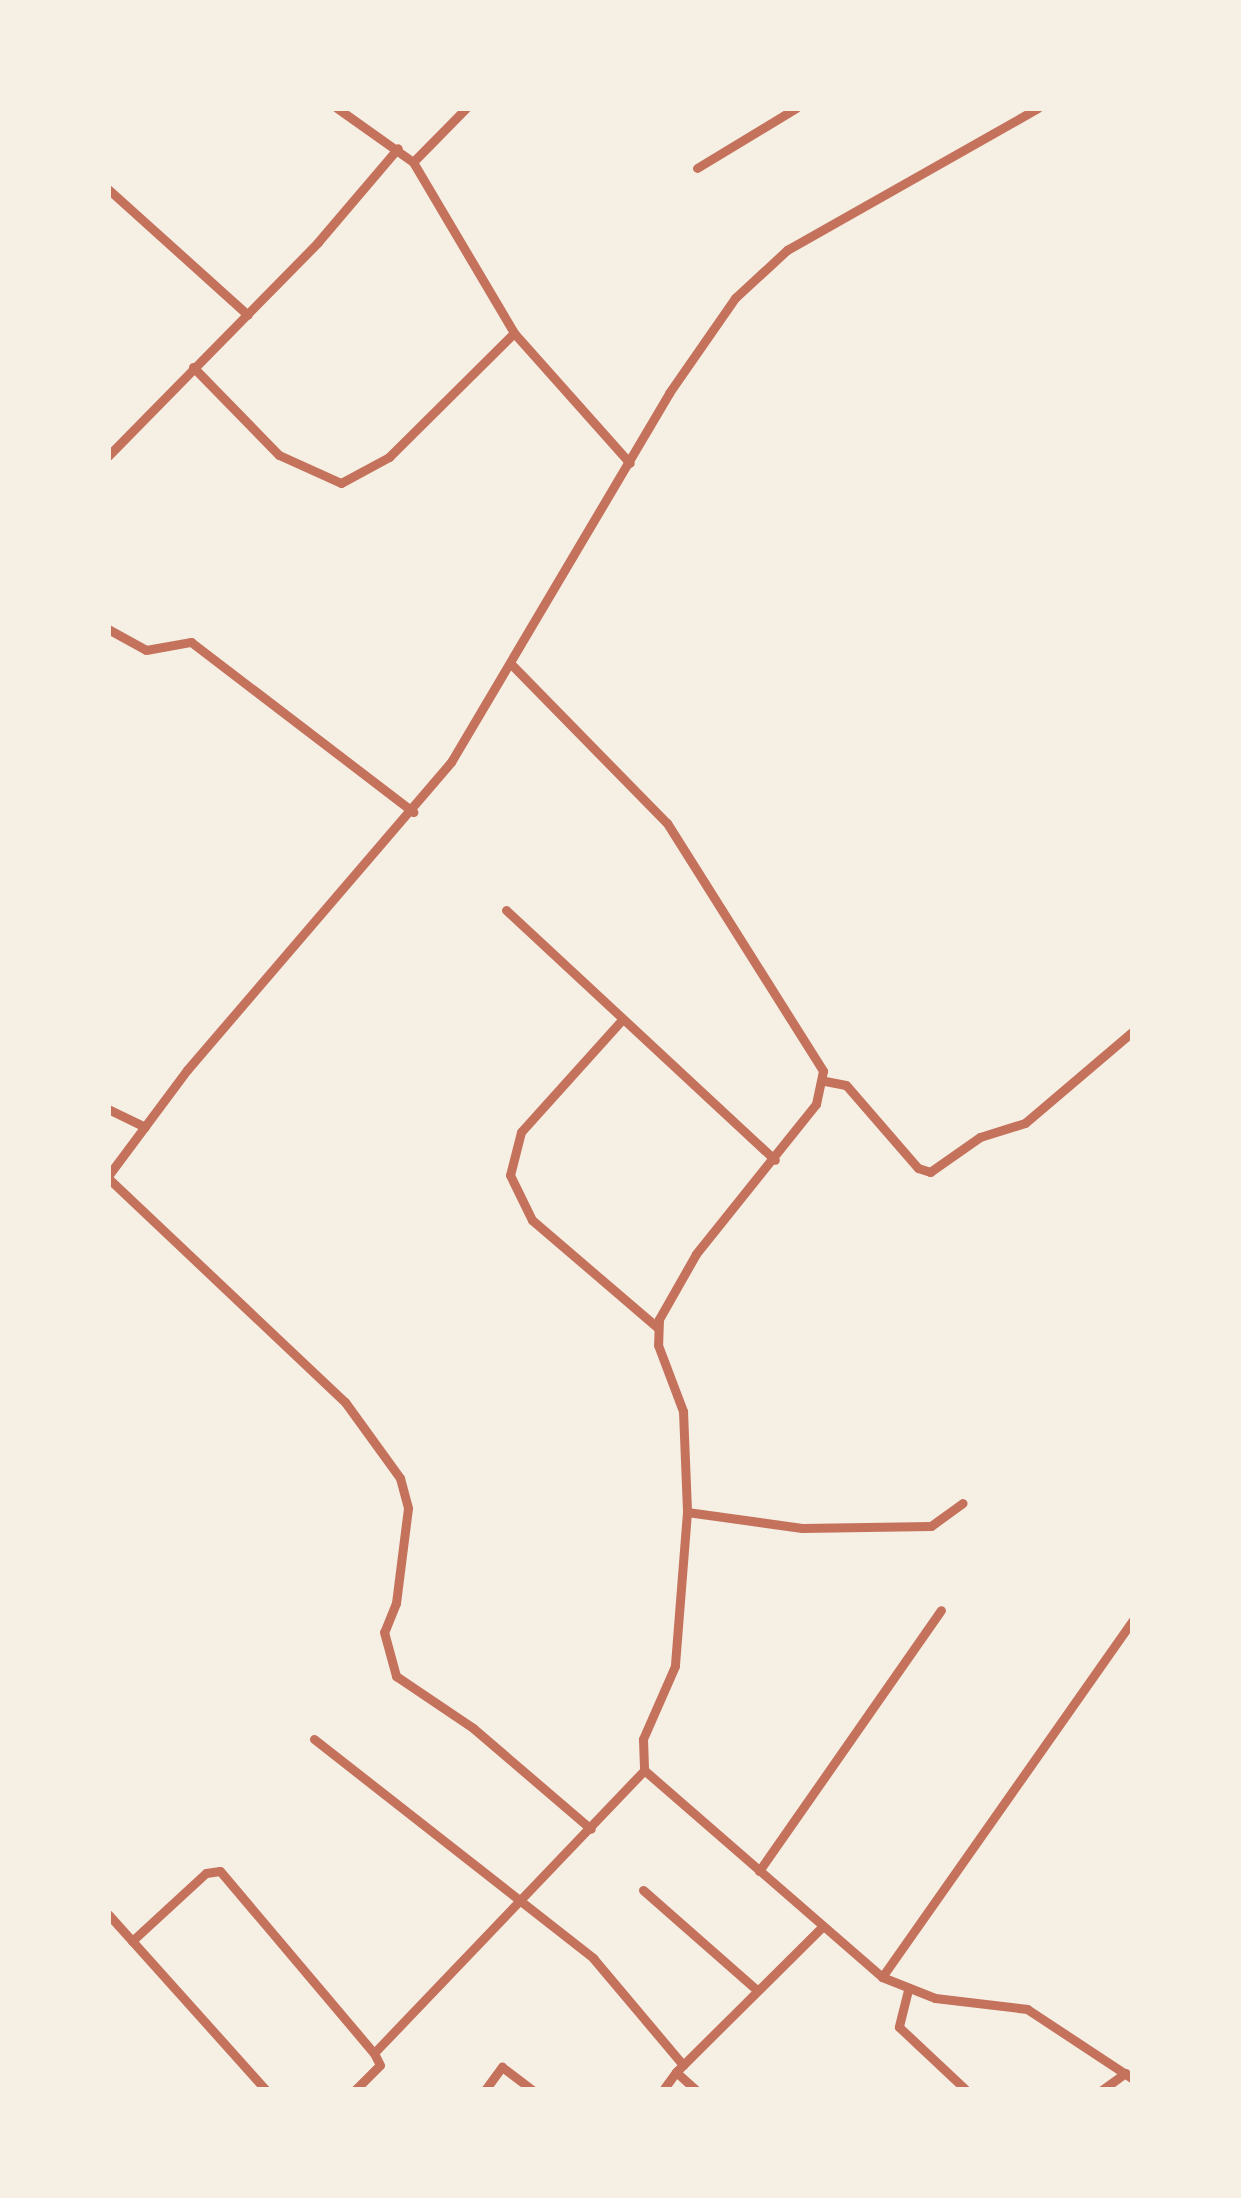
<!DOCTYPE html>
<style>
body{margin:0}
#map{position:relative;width:1241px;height:2198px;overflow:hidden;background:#f6efe4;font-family:"Nunito Sans",sans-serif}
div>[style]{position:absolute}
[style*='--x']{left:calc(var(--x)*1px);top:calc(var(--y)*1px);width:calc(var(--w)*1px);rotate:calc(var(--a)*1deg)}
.minor>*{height:9px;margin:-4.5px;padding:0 4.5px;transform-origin:4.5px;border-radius:4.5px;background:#c5725c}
span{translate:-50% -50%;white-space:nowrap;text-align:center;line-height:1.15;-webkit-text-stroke:9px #f6efe4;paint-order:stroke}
.frame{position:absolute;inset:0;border:111px solid #f6efe4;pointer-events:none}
</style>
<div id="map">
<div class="minor">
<div style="--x:337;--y:108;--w:93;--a:35.4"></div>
<div style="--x:413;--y:162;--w:199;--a:59.4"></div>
<div style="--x:514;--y:333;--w:174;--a:48.3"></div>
<div style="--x:413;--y:162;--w:76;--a:-45.5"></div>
<div style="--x:697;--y:168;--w:116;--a:-31.2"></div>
<div style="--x:108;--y:189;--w:188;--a:42"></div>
<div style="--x:193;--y:367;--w:123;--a:45.7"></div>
<div style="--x:279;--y:455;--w:68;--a:24.3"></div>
<div style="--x:341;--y:483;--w:55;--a:-28.4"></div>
<div style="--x:389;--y:457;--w:176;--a:-44.8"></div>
<div style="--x:108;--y:456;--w:300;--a:-45.5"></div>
<div style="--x:318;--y:242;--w:123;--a:-49.6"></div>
<div style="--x:108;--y:629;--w:43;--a:28.9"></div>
<div style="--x:146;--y:650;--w:46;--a:-10.1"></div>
<div style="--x:191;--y:642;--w:280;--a:37.4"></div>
<div style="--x:513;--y:666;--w:220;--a:45.6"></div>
<div style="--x:667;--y:823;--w:293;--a:57.8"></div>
<div style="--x:823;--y:1071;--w:34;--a:102"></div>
<div style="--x:816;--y:1104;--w:192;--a:128.7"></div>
<div style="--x:696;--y:1254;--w:75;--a:119.6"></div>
<div style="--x:659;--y:1319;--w:26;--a:92"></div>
<div style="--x:658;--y:1345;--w:71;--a:69.3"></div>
<div style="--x:683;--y:1411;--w:101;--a:87.7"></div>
<div style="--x:687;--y:1512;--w:154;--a:94.5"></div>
<div style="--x:675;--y:1666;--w:80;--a:113.7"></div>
<div style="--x:643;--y:1739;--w:31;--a:88"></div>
<div style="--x:644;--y:1770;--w:315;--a:41"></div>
<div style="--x:882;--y:1977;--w:57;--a:21.6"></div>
<div style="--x:935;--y:1998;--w:93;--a:6.8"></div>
<div style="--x:1027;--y:2009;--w:127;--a:33.4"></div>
<div style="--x:506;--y:910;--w:367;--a:42.9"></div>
<div style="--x:620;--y:1022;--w:148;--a:132"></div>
<div style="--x:521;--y:1132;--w:44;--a:104.3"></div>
<div style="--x:510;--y:1175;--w:50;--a:63.9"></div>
<div style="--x:532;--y:1220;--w:166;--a:40.6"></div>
<div style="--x:825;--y:1081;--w:21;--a:11"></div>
<div style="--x:846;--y:1085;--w:110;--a:49.1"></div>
<div style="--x:918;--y:1168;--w:13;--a:18"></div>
<div style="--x:930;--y:1172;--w:61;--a:-35"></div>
<div style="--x:980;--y:1137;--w:47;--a:-17.3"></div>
<div style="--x:1025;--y:1123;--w:142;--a:-40.4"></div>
<div style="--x:108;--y:1109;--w:41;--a:25.9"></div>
<div style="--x:108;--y:1176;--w:132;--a:-53.3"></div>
<div style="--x:187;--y:1070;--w:406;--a:-49.4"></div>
<div style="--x:451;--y:762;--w:429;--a:-59.4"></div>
<div style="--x:669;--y:393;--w:116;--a:-55.2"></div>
<div style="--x:735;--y:298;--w:71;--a:-42.7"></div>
<div style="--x:787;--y:250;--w:288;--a:-29.5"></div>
<div style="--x:108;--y:1178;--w:326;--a:43.4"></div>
<div style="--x:345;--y:1402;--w:94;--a:54.1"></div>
<div style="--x:400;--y:1478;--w:31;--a:75"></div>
<div style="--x:408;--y:1508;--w:96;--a:97.2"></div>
<div style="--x:396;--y:1603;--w:31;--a:112"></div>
<div style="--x:384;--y:1632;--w:46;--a:74.7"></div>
<div style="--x:396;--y:1676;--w:93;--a:34"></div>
<div style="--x:473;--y:1728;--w:155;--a:40.6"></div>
<div style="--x:687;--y:1512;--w:116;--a:7.9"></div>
<div style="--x:802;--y:1528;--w:129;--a:-0.9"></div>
<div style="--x:931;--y:1526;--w:39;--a:-36"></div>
<div style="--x:314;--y:1739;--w:355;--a:38.1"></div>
<div style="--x:593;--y:1958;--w:140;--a:49.9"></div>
<div style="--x:759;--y:1871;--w:318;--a:-55.1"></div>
<div style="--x:643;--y:1890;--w:152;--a:41.3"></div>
<div style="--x:108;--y:1914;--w:237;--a:48.1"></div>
<div style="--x:132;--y:1941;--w:100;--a:-42.6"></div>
<div style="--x:206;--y:1873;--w:14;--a:-8"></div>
<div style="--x:220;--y:1871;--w:238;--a:49.8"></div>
<div style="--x:882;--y:1977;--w:436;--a:-54.9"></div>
<div style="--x:908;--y:1990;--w:38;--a:104"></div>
<div style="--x:899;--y:2027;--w:92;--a:43.2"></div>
<div style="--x:676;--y:2072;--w:204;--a:-44.8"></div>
<div style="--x:355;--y:2090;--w:35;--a:-45"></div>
<div style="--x:380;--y:2065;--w:13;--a:-117"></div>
<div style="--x:374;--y:2053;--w:391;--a:-46.3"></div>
<div style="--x:485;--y:2090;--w:29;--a:-54"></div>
<div style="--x:502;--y:2067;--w:39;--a:37"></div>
<div style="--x:663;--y:2090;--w:22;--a:-54"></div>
<div style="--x:676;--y:2072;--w:27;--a:42"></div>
<div style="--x:1102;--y:2090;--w:29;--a:-36"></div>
</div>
<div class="frame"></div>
</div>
